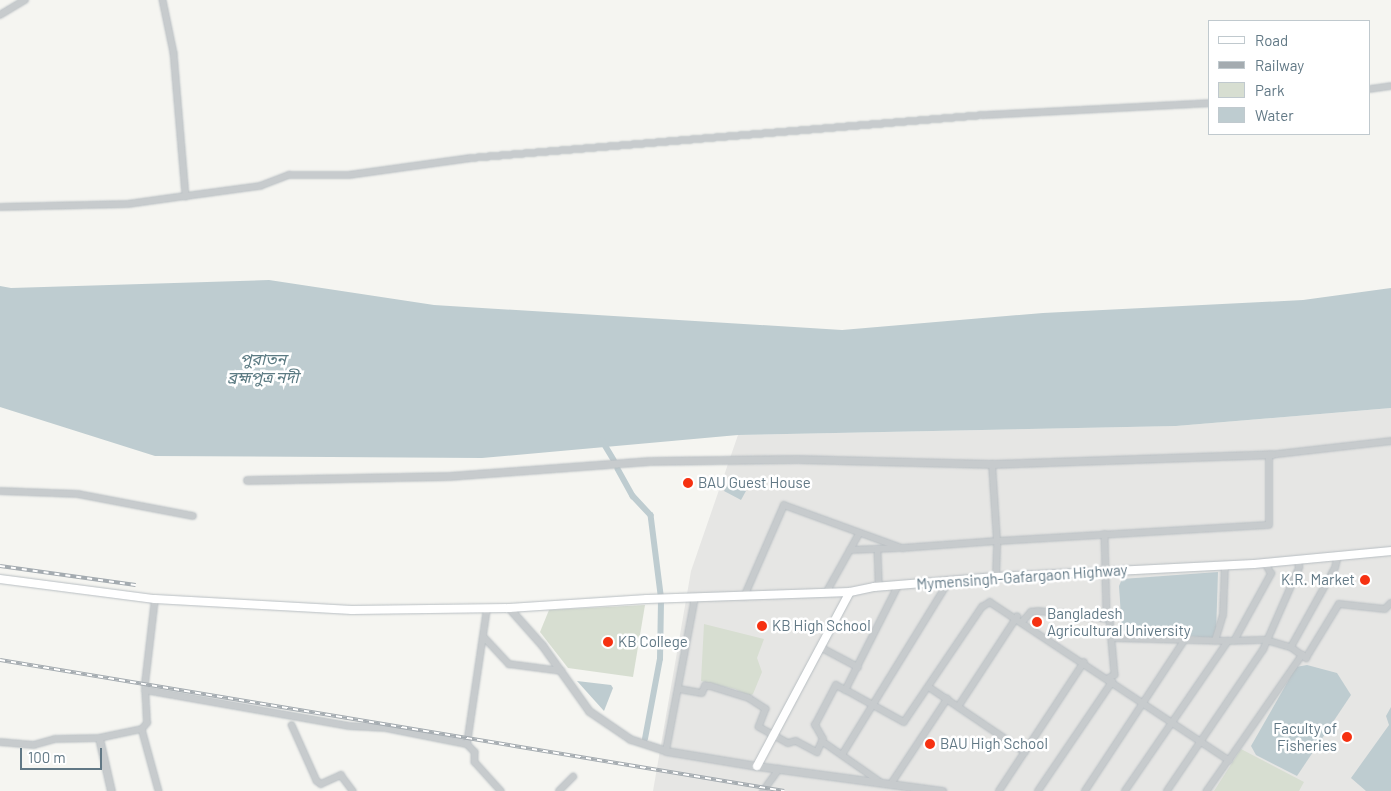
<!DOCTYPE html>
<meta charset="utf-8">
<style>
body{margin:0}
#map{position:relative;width:1391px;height:791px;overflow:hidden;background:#f5f5f1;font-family:Barlow,"Noto Sans Bengali",sans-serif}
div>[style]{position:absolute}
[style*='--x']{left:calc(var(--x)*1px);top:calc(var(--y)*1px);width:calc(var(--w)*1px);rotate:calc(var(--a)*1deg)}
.built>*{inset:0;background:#e6e6e4}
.green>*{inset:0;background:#d7ded1}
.water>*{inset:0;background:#beccd0}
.canal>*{height:5.5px;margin:-2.75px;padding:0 2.75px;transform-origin:2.75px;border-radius:2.75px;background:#beccd0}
.roads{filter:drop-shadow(0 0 1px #b8bec2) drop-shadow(0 0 1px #b8bec2)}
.minor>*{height:5.5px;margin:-2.75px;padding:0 2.75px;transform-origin:2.75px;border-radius:2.75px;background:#c7cbcd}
.tertiary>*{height:7px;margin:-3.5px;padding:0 3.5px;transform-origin:3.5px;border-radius:3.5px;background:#c7cbcd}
.secondary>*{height:8px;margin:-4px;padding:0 4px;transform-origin:4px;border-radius:4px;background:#fff}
.rail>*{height:4px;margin-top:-2px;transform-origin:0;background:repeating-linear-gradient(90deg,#fff 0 5.5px,#a4abb0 0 11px);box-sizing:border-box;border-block:1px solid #a4abb0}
.dots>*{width:14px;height:14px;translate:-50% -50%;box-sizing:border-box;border:2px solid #fff;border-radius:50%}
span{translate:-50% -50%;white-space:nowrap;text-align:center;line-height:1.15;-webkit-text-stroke:5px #fff;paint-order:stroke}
.poi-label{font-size:15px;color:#617885}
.left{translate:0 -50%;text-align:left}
.right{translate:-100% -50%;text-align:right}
.street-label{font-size:15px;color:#617885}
.water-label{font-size:16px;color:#5c7b83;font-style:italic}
.legend{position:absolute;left:1208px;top:20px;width:162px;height:115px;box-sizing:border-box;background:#fff;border:1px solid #c0c9ce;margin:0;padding:6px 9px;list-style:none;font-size:15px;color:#617885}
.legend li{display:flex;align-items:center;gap:10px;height:25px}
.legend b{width:25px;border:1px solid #c0c9ce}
.scale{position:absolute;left:20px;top:748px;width:82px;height:22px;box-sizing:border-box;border:2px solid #617885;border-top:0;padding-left:6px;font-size:15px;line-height:18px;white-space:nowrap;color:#617885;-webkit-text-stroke:4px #fff;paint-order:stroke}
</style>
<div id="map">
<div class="built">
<div style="clip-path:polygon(1391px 408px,1391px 791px,653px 791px,691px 571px,738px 435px,1176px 426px)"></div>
</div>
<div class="green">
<div style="clip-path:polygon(645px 605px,633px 677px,568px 668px,540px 632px,549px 610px)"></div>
<div style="clip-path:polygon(704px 624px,764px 639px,757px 658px,762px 672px,753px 694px,749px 696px,735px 689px,701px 681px)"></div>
<div style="clip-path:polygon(1241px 749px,1304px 782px,1299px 791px,1214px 791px)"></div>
</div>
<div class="water">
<div style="clip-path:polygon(269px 280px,434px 305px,842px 330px,1043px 313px,1303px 300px,1391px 288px,1391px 408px,1176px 426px,738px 435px,482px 458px,155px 456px,0 407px,0 286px,11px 288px)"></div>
<div style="clip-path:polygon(728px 483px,746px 491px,741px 500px,724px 491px)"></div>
<div style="clip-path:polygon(1218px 572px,1216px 633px,1213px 638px,1122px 631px,1119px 586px,1122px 579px)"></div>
<div style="clip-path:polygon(1307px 665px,1337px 673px,1351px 695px,1297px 776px,1256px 755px,1251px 746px,1296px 667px)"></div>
<div style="clip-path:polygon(577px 681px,611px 685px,613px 688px,604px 711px)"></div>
<div style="clip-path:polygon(1391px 707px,1391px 791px,1366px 791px,1351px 778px,1389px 725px,1386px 716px)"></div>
</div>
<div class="canal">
<div style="--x:602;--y:440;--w:23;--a:59"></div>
<div style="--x:618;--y:469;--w:31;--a:61"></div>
<div style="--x:633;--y:496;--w:26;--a:47"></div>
<div style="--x:651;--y:515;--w:80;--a:82.8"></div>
<div style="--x:645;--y:739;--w:81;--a:-79.4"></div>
<div style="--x:660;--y:659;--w:58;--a:-89"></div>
</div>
<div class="roads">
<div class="minor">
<div style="--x:163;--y:0;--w:54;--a:78.3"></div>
<div style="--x:174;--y:53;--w:144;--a:85.2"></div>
<div style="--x:186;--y:196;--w:75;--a:-7.7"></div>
<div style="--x:260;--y:186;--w:31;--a:-21"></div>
<div style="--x:289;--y:175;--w:60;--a:0"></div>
<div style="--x:349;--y:175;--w:123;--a:-7.9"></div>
<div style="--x:471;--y:158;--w:515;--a:-4.79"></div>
<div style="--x:984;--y:115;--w:226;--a:-3"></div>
<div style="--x:0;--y:15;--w:29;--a:-31"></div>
<div style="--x:1370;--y:89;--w:21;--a:-8"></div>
<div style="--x:0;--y:207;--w:128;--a:-1.3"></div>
<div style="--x:128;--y:204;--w:59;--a:-7.9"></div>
<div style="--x:0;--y:491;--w:78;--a:2.2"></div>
<div style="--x:78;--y:494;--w:117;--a:10.8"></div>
<div style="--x:1105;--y:534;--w:83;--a:88.6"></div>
<div style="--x:850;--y:550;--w:48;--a:-2.4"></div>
<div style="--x:878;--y:550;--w:36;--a:88"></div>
<div style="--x:996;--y:577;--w:36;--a:-88"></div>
<div style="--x:997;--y:541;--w:272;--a:-3.4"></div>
<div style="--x:1269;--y:525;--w:70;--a:-90"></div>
<div style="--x:1269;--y:455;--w:123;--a:-6.5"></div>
<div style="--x:899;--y:585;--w:118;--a:116.8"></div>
<div style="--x:846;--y:690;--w:66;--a:28.9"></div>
<div style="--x:904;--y:722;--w:139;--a:-55.9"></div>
<div style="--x:982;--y:607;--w:9;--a:-32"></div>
<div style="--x:990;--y:602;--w:287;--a:33.5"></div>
<div style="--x:1229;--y:760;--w:38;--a:125"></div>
<div style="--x:826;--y:593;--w:68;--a:-60.8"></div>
<div style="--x:744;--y:597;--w:100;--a:-66.5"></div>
<div style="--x:784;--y:505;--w:126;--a:20"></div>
<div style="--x:902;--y:548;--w:95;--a:-4.2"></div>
<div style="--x:997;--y:541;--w:77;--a:-93.7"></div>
<div style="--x:1023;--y:621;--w:12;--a:-48"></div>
<div style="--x:1031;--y:612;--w:7;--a:-8"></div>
<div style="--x:1038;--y:611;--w:72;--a:6.3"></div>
<div style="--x:1110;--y:619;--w:56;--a:84.9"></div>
<div style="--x:1115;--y:675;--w:8;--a:150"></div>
<div style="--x:484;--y:637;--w:37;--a:47"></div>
<div style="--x:509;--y:664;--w:53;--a:7.5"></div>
<div style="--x:1114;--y:638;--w:114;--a:1.5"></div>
<div style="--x:1215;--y:641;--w:27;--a:-73"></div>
<div style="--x:1223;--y:615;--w:50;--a:-87.7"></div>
<div style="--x:1234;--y:641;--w:77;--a:-61.1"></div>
<div style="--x:1271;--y:574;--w:13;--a:-119"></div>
<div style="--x:820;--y:647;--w:43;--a:27.8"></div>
<div style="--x:1291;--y:647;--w:19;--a:36"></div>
<div style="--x:1306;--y:658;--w:63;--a:-58.6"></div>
<div style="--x:1339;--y:604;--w:46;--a:6.2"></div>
<div style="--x:1385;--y:609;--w:8;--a:-45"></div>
<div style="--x:929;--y:687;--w:116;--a:34.1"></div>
<div style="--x:679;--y:689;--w:23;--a:10"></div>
<div style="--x:702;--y:693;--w:8;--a:-67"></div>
<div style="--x:705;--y:686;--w:5;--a:0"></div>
<div style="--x:710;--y:686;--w:41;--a:17.1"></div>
<div style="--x:749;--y:698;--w:20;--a:33"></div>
<div style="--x:766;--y:709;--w:19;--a:111"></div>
<div style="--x:759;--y:727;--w:33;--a:29"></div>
<div style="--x:788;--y:743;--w:8;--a:-14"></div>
<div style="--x:796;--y:741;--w:24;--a:28"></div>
<div style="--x:817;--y:752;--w:14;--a:-65"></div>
<div style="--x:823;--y:739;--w:16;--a:-120"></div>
<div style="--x:815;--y:725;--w:45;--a:-62.3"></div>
<div style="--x:836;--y:685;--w:11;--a:27"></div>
<div style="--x:145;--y:690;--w:207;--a:10"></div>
<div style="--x:349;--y:726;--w:37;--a:3"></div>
<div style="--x:386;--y:728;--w:83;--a:11.2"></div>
<div style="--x:467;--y:744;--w:11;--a:45"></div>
<div style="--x:475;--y:752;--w:10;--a:90"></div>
<div style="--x:475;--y:762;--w:39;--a:48"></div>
<div style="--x:958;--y:707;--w:108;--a:-56.8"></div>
<div style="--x:292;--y:725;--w:61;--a:65.9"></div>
<div style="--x:317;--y:781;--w:5;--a:37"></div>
<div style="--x:321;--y:784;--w:22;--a:-24"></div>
<div style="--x:341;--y:775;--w:20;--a:53"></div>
<div style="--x:142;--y:729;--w:64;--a:74.7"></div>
<div style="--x:822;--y:741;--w:73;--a:35"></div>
<div style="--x:0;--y:742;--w:34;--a:5"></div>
<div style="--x:34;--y:745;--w:22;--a:-16"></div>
<div style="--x:55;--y:739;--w:44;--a:-1.3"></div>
<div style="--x:99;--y:738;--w:44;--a:-11.8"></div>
<div style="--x:142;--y:729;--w:8;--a:-50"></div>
<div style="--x:147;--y:723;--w:39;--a:-93"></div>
<div style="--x:145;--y:684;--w:86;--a:-83.3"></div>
<div style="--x:467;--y:744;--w:136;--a:-81.6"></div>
<div style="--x:666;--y:751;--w:156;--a:-79.3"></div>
<div style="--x:842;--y:755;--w:204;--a:-58.4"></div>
<div style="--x:1229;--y:760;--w:128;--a:-55.2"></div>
<div style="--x:891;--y:784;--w:102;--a:-56.6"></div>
<div style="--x:559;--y:791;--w:20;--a:-45"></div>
<div style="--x:763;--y:791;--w:27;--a:-54"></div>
<div style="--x:999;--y:791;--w:154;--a:-56.6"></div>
<div style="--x:1038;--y:791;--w:132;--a:-55.8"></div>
<div style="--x:1085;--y:791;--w:180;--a:-56.6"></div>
<div style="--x:1125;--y:791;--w:182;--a:-55.5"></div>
<div style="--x:1228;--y:641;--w:38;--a:-2"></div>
<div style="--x:1266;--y:640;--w:26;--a:16"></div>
<div style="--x:1291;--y:647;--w:90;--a:-60.9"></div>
<div style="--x:1335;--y:568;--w:8;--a:-76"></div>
<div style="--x:1337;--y:560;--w:4;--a:-135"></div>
<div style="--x:1167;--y:791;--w:171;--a:-55.8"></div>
<div style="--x:1263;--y:650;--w:90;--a:-66.3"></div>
<div style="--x:1299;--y:568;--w:8;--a:-97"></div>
</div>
<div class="tertiary">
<div style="--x:247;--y:480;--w:202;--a:-1.1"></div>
<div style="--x:449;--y:476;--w:201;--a:-4.3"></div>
<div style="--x:649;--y:461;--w:148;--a:-0.8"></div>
<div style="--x:797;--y:459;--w:195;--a:1.5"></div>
<div style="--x:992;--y:464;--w:280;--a:-2"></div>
<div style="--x:509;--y:608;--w:50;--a:48.3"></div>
<div style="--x:542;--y:645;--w:81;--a:54.5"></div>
<div style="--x:589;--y:711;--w:50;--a:34.3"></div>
<div style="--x:630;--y:739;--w:38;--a:18"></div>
<div style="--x:666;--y:751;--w:92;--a:9.4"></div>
<div style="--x:757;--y:766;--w:187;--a:7.7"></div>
<div style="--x:99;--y:738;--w:54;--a:77.2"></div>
</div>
<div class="secondary">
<div style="--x:0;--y:579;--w:156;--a:7.4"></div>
<div style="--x:155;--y:599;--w:197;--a:3.2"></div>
<div style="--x:352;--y:610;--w:157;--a:-0.7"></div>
<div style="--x:509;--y:608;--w:138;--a:-3.7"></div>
<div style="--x:647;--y:599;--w:203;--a:-2"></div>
<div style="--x:850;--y:592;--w:25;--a:-12"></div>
<div style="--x:874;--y:587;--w:122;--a:-4.7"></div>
<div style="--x:996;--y:577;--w:258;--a:-2.9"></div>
<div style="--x:1254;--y:564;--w:138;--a:-5.4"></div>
<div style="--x:757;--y:766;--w:197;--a:-61.9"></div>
</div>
</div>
<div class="rail">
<div style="--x:0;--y:566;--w:137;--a:8"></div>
<div style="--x:0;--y:660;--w:795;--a:9.49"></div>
</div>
<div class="dots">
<div style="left:688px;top:483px;background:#f63111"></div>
<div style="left:1365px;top:580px;background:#f63111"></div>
<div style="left:1037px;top:622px;background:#f63111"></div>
<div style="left:762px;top:626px;background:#f63111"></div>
<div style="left:608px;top:642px;background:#f63111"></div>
<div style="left:1347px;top:737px;background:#f63111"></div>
<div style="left:930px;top:744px;background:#f63111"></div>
</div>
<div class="poi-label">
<span class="left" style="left:698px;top:483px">BAU Guest House</span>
<span class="right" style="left:1355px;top:580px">K.R. Market</span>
<span class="left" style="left:1047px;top:622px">Bangladesh<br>Agricultural University</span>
<span class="left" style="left:772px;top:626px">KB High School</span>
<span class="left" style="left:618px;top:642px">KB College</span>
<span class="right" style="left:1337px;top:737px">Faculty of<br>Fisheries</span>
<span class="left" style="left:940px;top:744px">BAU High School</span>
</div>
<div class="street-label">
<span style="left:1022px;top:577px;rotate:-4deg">Mymensingh-Gafargaon Highway</span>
</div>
<div class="water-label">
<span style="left:263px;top:368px">পুরাতন<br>ব্রহ্মপুত্র নদী</span>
</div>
<ul class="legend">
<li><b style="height:6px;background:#fff"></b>Road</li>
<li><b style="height:6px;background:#a4abb0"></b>Railway</li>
<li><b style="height:14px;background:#d7ded1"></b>Park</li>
<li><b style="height:14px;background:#beccd0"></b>Water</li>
</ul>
<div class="scale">100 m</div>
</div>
